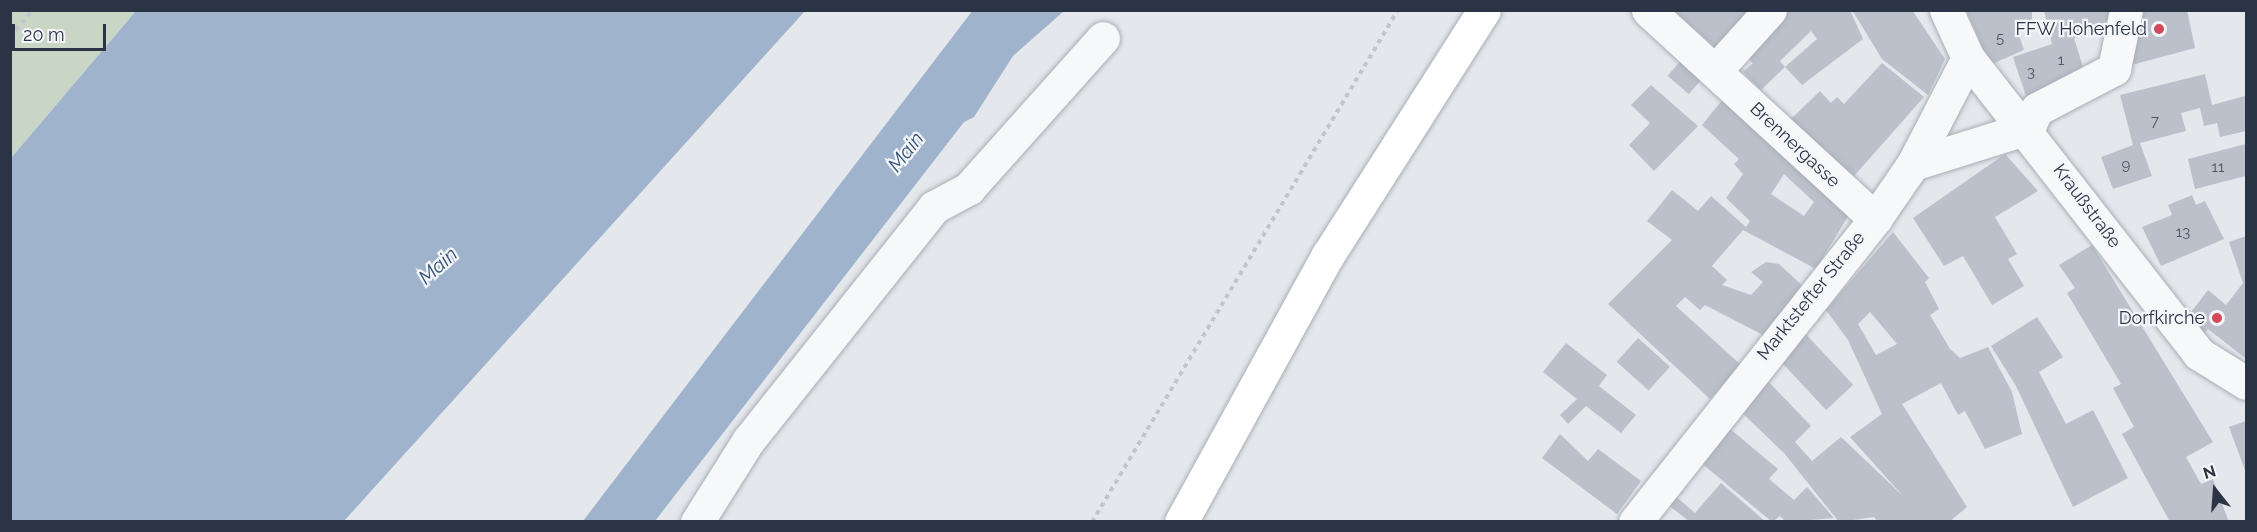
<!DOCTYPE html>
<meta charset="utf-8">
<style>
body{margin:0}
#map{position:relative;width:2257px;height:532px;overflow:hidden;background:#e4e7ec;font-family:Raleway,sans-serif}
div>[style]{position:absolute}
[style*='--x']{left:calc(var(--x)*1px);top:calc(var(--y)*1px);width:calc(var(--w)*1px);rotate:calc(var(--a)*1deg)}
.green>*{inset:0;background:#c9d6c5}
.water>*{inset:0;background:#9fb4cc}
.building>*{inset:0;background:#bbc0ca;transform-origin:0 0}
.path>*{height:4px;margin-top:-2px;transform-origin:0;background:repeating-linear-gradient(90deg,#c2c5cb 0 4.5px,transparent 0 9px)}
.roads{filter:drop-shadow(0 0 2px #a9aeb7) drop-shadow(0 0 2px #a9aeb7)}
.minor>*{height:33px;margin:-16.5px;padding:0 16.5px;transform-origin:16.5px;border-radius:16.5px;background:#f7f8fa}
.major>*{height:33px;margin:-16.5px;padding:0 16.5px;transform-origin:16.5px;border-radius:16.5px;background:#fff}
.dots>*{width:16px;height:16px;translate:-50% -50%;box-sizing:border-box;border:3px solid #f4f6f9;border-radius:50%}
span{translate:-50% -50%;white-space:nowrap;text-align:center;line-height:1.15;-webkit-text-stroke:4.5px #f4f6f9;paint-order:stroke}
.number-label{font-size:15px;color:#4f5766}
.number-label span{-webkit-text-stroke-width:0}
.poi-label{font-size:18px;color:#2b3445}
.right{translate:-100% -50%;text-align:right}
.street-label{font-size:18px;color:#2b3445}
.water-label{font-size:20px;color:#34527a;font-style:italic}
.frame{position:absolute;inset:0;border:12px solid #2b3445;pointer-events:none}
.north{position:absolute;left:2185px;top:460px;width:60px;height:60px;-webkit-text-stroke:4px #f4f6f9;paint-order:stroke;rotate:343deg;font-size:16px;font-weight:700;line-height:24px;text-align:center;color:#2b3445}
.north::after{content:'';display:block;margin:auto;width:21px;height:27px;background:#2b3445;clip-path:polygon(50% 0,100% 100%,50% 72%,0 100%)}
.scale{position:absolute;left:12px;top:24px;width:94px;height:27px;box-sizing:border-box;border:3px solid #2b3445;border-top:0;padding-left:8px;font-size:18px;line-height:21px;white-space:nowrap;color:#2b3445;-webkit-text-stroke:4px #f4f6f9;paint-order:stroke}
</style>
<div id="map">
<div class="green">
<div style="clip-path:polygon(11px 11px,136px 11px,11px 158px)"></div>
</div>
<div class="water">
<div style="clip-path:polygon(973px 10px,1064px 11px,1013px 56px,974px 117px,964px 122px,655px 521px,583px 521px)"></div>
<div style="clip-path:polygon(136px 11px,136px 10px,805px 11px,344px 521px,11px 521px,11px 158px)"></div>
</div>
<div class="building">
<div style="clip-path:polygon(1662px 10px,1756px 10px,1718px 50px,1682px 18px,1677px 24px)"></div>
<div style="clip-path:polygon(evenodd,1784px 10px,1850px 10px,1863px 39px,1802px 85px,1785px 67px,1761px 90px,1743px 72px,1753px 63px,1746px 57px,1784px 10px,1811px 31px,1817px 39px,1785px 67px,1780px 61px,1811px 31px)"></div>
<div style="clip-path:polygon(1852px 10px,1912px 10px,1945px 59px,1928px 95px,1882px 59px)"></div>
<div style="clip-path:polygon(1966px 10px,2032px 10px,2032px 24px,2017px 29px,2024px 50px,1990px 65px)"></div>
<div style="clip-path:polygon(2044px 10px,2118px 10px,2120px 20px,2083px 27px,2085px 36px,2074px 38px,2085px 74px,2027px 99px,2013px 57px,2052px 44px)"></div>
<div style="clip-path:polygon(2128px 10px,2187px 10px,2195px 48px,2128px 66px)"></div>
<div style="left:1684px;top:57px;width:28px;height:25px;rotate:41deg"></div>
<div style="clip-path:polygon(1882px 63px,1924px 97px,1854px 176px,1789px 121px,1820px 91px,1831px 103px,1837px 97px,1844px 104px)"></div>
<div style="clip-path:polygon(2205px 74px,2212px 105px,2245px 96px,2246px 131px,2220px 137px,2217px 123px,2204px 126px,2200px 108px,2181px 113px,2186px 131px,2140px 143px,2152px 176px,2113px 189px,2101px 157px,2133px 145px,2120px 95px)"></div>
<div style="clip-path:polygon(1651px 85px,1698px 126px,1654px 171px,1629px 145px,1650px 123px,1631px 105px)"></div>
<div style="clip-path:polygon(evenodd,1728px 93px,1850px 213px,1816px 269px,1743px 230px,1712px 266px,1727px 280px,1722px 285px,1751px 295px,1763px 282px,1751px 272px,1766px 262px,1779px 264px,1806px 289px,1763px 335px,1705px 305px,1700px 310px,1685px 297px,1676px 306px,1741px 365px,1710px 399px,1608px 304px,1672px 240px,1647px 221px,1672px 190px,1698px 211px,1711px 196px,1746px 227px,1750px 221px,1726px 198px,1743px 174px,1734px 164px,1739px 159px,1702px 125px,1728px 93px,1784px 174px,1814px 202px,1804px 216px,1771px 194px,1784px 174px)"></div>
<div style="clip-path:polygon(2246px 144px,2246px 176px,2195px 189px,2188px 159px)"></div>
<div style="clip-path:polygon(2005px 154px,2038px 191px,1995px 217px,2017px 254px,2008px 259px,2024px 286px,1992px 305px,1963px 256px,1944px 266px,1913px 218px)"></div>
<div style="clip-path:polygon(2192px 195px,2196px 205px,2205px 201px,2224px 239px,2161px 266px,2142px 227px,2172px 215px,2168px 205px)"></div>
<div style="clip-path:polygon(evenodd,1893px 232px,1929px 278px,1925px 282px,1939px 309px,1930px 315px,1950px 349px,1960px 358px,1988px 347px,2012px 392px,2022px 434px,1985px 449px,1965px 411px,1958px 415px,1941px 383px,1902px 404px,1967px 507px,1949px 522px,1878px 522px,1874px 517px,1839px 522px,1784px 453px,1734px 405px,1764px 377px,1811px 426px,1795px 442px,1812px 461px,1841px 437px,1903px 496px,1850px 437px,1882px 414px,1848px 340px,1826px 310px,1893px 232px,1870px 312px,1897px 344px,1876px 355px,1858px 324px,1870px 312px)"></div>
<div style="clip-path:polygon(2246px 236px,2246px 356px,2245px 358px,2208px 329px,2203px 334px,2185px 320px,2208px 290px,2226px 305px,2243px 283px,2229px 242px)"></div>
<div style="clip-path:polygon(2092px 245px,2213px 442px,2186px 457px,2201px 484px,2213px 479px,2229px 522px,2170px 522px,2122px 434px,2134px 427px,2113px 388px,2121px 384px,2067px 293px,2075px 288px,2059px 265px)"></div>
<div style="clip-path:polygon(2037px 317px,2063px 357px,2039px 372px,2066px 424px,2093px 410px,2128px 478px,2073px 507px,2016px 386px,1991px 346px)"></div>
<div style="left:1802px;top:330px;width:75px;height:37px;rotate:47deg"></div>
<div style="left:1638px;top:338px;width:43px;height:32px;rotate:42deg"></div>
<div style="clip-path:polygon(1566px 343px,1607px 375px,1599px 386px,1636px 415px,1621px 433px,1586px 406px,1568px 424px,1560px 415px,1577px 399px,1543px 372px)"></div>
<div style="clip-path:polygon(2246px 421px,2246px 473px,2229px 427px)"></div>
<div style="clip-path:polygon(1723px 423px,1778px 469px,1769px 479px,1794px 500px,1807px 487px,1834px 518px,1786px 522px,1780px 516px,1772px 522px,1694px 457px)"></div>
<div style="clip-path:polygon(1560px 434px,1588px 461px,1598px 449px,1641px 481px,1617px 514px,1542px 458px)"></div>
<div style="clip-path:polygon(1721px 483px,1766px 522px,1690px 522px,1667px 504px,1674px 495px,1695px 513px)"></div>
</div>
<div class="path">
<div style="--x:10;--y:37;--w:35;--a:-50"></div>
<div style="--x:1092;--y:522;--w:596;--a:-59.14"></div>
</div>
<div class="roads">
<div class="minor">
<div style="--x:1648;--y:10;--w:309;--a:42.6"></div>
<div style="--x:1946;--y:10;--w:53;--a:65.4"></div>
<div style="--x:1968;--y:58;--w:375;--a:52"></div>
<div style="--x:2199;--y:354;--w:55;--a:31.7"></div>
<div style="--x:1715;--y:71;--w:82;--a:-48"></div>
<div style="--x:1913;--y:164;--w:121;--a:-17.4"></div>
<div style="--x:2028;--y:128;--w:21;--a:-65"></div>
<div style="--x:2037;--y:109;--w:87;--a:-27.5"></div>
<div style="--x:2114;--y:69;--w:60;--a:-78.5"></div>
<div style="--x:697;--y:522;--w:96;--a:-57.8"></div>
<div style="--x:748;--y:441;--w:299;--a:-51.5"></div>
<div style="--x:934;--y:207;--w:40;--a:-28"></div>
<div style="--x:969;--y:188;--w:201;--a:-48.2"></div>
<div style="--x:1635;--y:522;--w:387;--a:-51.6"></div>
<div style="--x:1875;--y:219;--w:67;--a:-55.4"></div>
<div style="--x:1913;--y:164;--w:119;--a:-62.6"></div>
</div>
<div class="major">
<div style="--x:1181;--y:522;--w:305;--a:-61.2"></div>
<div style="--x:1328;--y:255;--w:290;--a:-57.5"></div>
</div>
</div>
<div class="dots">
<div style="left:2159px;top:29px;background:#d1495b"></div>
<div style="left:2217px;top:318px;background:#d1495b"></div>
</div>
<div class="number-label">
<span style="left:2000px;top:39px">5</span>
<span style="left:2061px;top:61px">1</span>
<span style="left:2031px;top:73px">3</span>
<span style="left:2155px;top:122px">7</span>
<span style="left:2126px;top:166px">9</span>
<span style="left:2218px;top:168px">11</span>
<span style="left:2183px;top:233px">13</span>
</div>
<div class="poi-label">
<span class="right" style="left:2147px;top:29px">FFW Hohenfeld</span>
<span class="right" style="left:2205px;top:318px">Dorfkirche</span>
</div>
<div class="street-label">
<span style="left:1795px;top:145px;rotate:43deg">Brennergasse</span>
<span style="left:2087px;top:206px;rotate:53deg">Kraußstraße</span>
<span style="left:1811px;top:296px;rotate:-51deg">Marktstefter Straße</span>
</div>
<div class="water-label">
<span style="left:906px;top:152px;rotate:-52deg">Main</span>
<span style="left:438px;top:266px;rotate:-42deg">Main</span>
</div>
<div class="frame"></div>
<div class="north">N</div>
<div class="scale">20 m</div>
</div>
